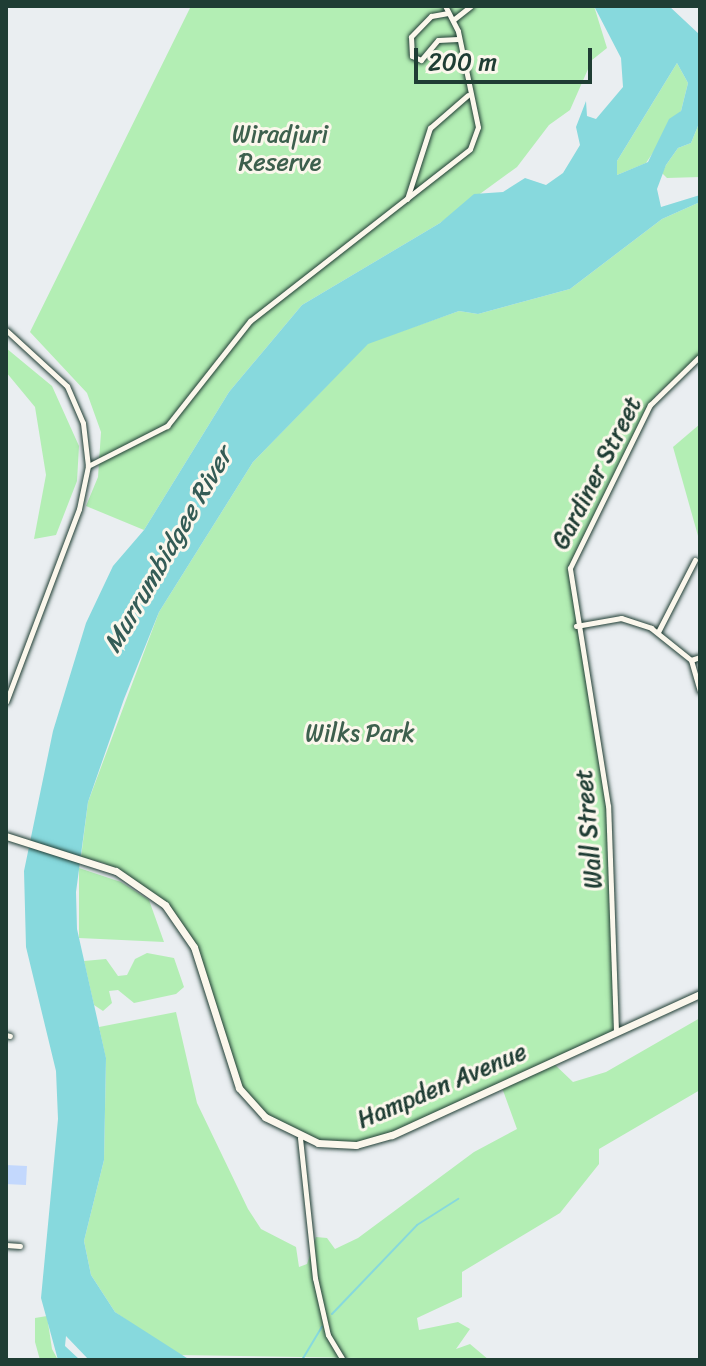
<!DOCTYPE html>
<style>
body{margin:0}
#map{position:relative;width:706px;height:1366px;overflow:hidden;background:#eaeef1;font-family:Sriracha,sans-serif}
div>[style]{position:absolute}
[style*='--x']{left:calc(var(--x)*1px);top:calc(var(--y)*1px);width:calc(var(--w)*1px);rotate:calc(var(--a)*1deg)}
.green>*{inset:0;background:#b3eeb4}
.water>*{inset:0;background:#87d9dd}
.stream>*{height:2px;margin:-1px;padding:0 1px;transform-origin:1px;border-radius:1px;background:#87d9dd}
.building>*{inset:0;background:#c3d8fd;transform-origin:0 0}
.roads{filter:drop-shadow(0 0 2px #1f3d34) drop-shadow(0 0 2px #1f3d34)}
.street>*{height:5px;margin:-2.5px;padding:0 2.5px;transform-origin:2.5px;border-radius:2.5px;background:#fbf7ec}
.secondary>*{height:7px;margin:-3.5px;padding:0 3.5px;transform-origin:3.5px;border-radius:3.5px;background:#fbf7ec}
span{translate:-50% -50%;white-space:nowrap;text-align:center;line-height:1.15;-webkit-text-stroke:6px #fbf7ec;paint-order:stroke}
.park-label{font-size:24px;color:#3d604e}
.street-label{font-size:24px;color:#1f3d34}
.water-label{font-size:26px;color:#345c56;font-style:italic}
.frame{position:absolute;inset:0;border:8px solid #1f3d34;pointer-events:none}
.scale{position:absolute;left:414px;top:48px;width:178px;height:36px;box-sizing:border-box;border:4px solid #1f3d34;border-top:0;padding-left:10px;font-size:24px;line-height:28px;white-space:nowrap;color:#1f3d34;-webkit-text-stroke:6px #fbf7ec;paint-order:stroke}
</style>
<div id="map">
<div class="green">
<div style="clip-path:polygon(191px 6px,594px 6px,607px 48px,592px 60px,570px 110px,549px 125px,517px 167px,440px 223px,302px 305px,229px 392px,144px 530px,86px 506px,98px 477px,101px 432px,87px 393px,30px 332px)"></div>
<div style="clip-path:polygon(677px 63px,688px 83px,681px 111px,646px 163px,617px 175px,617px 161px)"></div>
<div style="clip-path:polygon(700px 121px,700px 177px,667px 178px,662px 173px,666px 165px,678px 148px,691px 143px)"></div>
<div style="clip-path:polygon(700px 202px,700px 356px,656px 395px,576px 551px,569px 577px,606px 787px,616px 1031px,551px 1061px,573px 1082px,606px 1072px,700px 1018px,700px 1090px,599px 1149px,599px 1164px,560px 1213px,462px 1272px,462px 1297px,417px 1318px,419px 1330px,458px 1322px,470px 1329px,456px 1349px,470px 1344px,489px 1360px,176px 1355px,115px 1312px,91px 1275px,84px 1241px,104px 1160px,106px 1059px,99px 1027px,176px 1012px,197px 1103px,248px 1209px,261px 1229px,296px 1247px,299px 1267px,307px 1264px,316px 1237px,327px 1238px,335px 1249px,358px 1238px,474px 1152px,517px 1129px,501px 1085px,392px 1135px,336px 1146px,281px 1129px,239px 1088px,207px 982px,175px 916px,104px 863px,81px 857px,88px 802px,159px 612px,253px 462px,368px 343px,459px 311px,478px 314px,570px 289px,662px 219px)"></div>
<div style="clip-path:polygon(6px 348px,52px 386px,79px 446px,77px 481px,56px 535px,34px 539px,46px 475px,35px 407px,6px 372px)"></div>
<div style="clip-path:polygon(700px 424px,700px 543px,673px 447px)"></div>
<div style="clip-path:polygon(79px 868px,121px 882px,149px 900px,164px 942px,79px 938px)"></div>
<div style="clip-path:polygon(147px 953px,174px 958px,184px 987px,176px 994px,134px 1003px,118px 990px,109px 991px,112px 1003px,103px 1011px,94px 1005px,84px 961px,106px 959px,118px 976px,127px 975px,135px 959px)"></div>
<div style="clip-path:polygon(47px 1316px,52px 1349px,58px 1360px,40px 1360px,35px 1342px,35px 1318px)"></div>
</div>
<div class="water">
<div style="clip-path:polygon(evenodd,594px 6px,669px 6px,700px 35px,700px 121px,691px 143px,678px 148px,666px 165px,657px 189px,661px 207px,700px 195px,700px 202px,662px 219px,570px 289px,478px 314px,459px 311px,368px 344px,253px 462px,159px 612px,124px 699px,88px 802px,76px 892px,77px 929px,106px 1058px,104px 1160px,84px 1241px,91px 1275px,115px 1312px,190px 1360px,89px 1360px,66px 1336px,65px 1346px,80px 1360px,58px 1360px,41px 1298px,58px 1119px,56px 1071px,26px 947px,24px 871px,53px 731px,86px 623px,113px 566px,144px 530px,229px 392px,302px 305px,440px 223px,474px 194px,503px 192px,525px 178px,546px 185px,563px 173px,580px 145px,576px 127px,586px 101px,587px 116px,596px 119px,623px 87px,621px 58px,594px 6px,677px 63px,688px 83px,681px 111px,669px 119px,648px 162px,617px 175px,617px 161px,677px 63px)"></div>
</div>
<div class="stream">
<div style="--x:332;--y:1314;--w:123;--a:-46.3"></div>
<div style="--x:417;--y:1225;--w:49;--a:-32.4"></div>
<div style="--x:302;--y:1360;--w:39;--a:-59"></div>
</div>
<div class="building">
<div style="left:6px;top:1165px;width:21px;height:19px;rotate:3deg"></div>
</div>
<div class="roads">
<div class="street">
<div style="--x:448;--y:13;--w:17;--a:170"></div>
<div style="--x:431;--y:16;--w:29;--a:134"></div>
<div style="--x:411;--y:37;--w:19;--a:87"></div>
<div style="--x:412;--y:56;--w:10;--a:24"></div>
<div style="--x:421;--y:60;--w:26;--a:-50"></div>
<div style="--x:438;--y:40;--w:20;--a:-3"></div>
<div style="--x:453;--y:20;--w:23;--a:-38"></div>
<div style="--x:407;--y:199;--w:75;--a:-72.1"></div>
<div style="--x:430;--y:128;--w:50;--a:-41"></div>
<div style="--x:6;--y:330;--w:83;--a:42.6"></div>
<div style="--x:67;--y:386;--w:40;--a:66.6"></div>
<div style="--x:83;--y:423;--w:43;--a:83.4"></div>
<div style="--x:88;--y:466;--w:44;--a:101.8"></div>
<div style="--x:79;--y:509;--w:206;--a:110.7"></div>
<div style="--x:88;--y:466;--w:89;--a:-26.9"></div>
<div style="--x:167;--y:426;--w:134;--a:-51.7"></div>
<div style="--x:250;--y:321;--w:279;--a:-38"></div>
<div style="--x:470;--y:149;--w:23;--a:-70"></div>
<div style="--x:478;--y:127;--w:98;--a:-101.8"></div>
<div style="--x:458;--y:31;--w:28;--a:-117"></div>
<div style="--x:576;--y:626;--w:46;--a:-10.1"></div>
<div style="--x:621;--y:618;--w:32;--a:18"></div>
<div style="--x:651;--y:628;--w:51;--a:38.7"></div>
<div style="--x:691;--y:660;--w:32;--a:74"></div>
<div style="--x:658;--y:632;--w:81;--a:-62.8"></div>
<div style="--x:691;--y:660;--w:9;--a:-18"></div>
<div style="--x:616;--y:1031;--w:225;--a:-92"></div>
<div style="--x:608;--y:806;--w:241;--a:-99.1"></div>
<div style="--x:570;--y:568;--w:182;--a:-63.9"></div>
<div style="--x:650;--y:405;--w:70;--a:-44.4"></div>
<div style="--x:6;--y:1035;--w:4;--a:14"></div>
<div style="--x:300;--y:1138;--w:141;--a:83.9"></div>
<div style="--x:315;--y:1278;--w:58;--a:77.2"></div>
<div style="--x:328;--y:1335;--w:29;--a:59"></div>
<div style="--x:6;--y:1245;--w:14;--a:4"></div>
</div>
<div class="secondary">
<div style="--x:6;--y:836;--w:115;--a:17.7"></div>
<div style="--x:116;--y:871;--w:60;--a:34.8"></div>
<div style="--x:165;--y:905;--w:51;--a:55.4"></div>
<div style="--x:194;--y:947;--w:148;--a:72.3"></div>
<div style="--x:239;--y:1088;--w:39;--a:48"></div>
<div style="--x:265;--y:1117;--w:59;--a:26.1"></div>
<div style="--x:318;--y:1143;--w:38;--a:3"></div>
<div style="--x:356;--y:1145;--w:37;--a:-16"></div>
<div style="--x:392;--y:1135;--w:339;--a:-24.6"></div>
</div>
</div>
<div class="park-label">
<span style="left:280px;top:149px">Wiradjuri<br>Reserve</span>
<span style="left:360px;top:734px">Wilks Park</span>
</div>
<div class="street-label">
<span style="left:597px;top:473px;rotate:-63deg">Gardiner Street</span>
<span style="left:589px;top:829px;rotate:-95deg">Wall Street</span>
<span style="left:442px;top:1086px;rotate:-23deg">Hampden Avenue</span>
</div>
<div class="water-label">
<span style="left:168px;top:550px;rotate:-60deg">Murrumbidgee River</span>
</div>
<div class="frame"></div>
<div class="scale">200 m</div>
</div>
